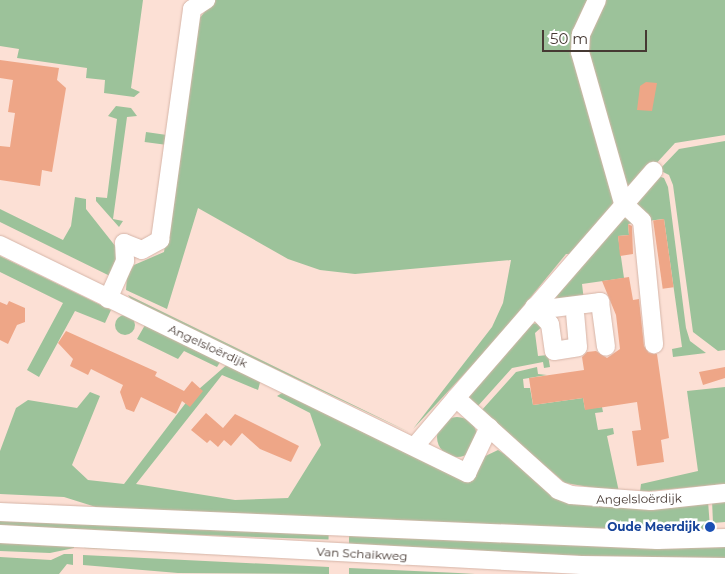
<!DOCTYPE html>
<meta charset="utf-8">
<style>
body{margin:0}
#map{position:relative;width:725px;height:574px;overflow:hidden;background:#fce0d5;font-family:Montserrat,sans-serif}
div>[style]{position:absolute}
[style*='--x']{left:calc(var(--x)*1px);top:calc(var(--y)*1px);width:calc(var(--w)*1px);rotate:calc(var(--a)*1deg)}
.green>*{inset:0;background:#9cc29a;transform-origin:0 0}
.round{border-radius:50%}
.building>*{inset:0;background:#eea687;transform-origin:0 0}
.roads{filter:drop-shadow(0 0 1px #d6b5a8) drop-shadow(0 0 1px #d6b5a8)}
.minor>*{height:18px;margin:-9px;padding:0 9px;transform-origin:9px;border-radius:9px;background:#fff}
.dots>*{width:14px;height:14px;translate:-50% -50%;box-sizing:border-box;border:2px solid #fff;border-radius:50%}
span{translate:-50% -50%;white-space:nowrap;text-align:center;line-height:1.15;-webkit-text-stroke:5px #fff;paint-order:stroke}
.street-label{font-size:12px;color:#463933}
.transit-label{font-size:12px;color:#164399;font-weight:700}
.right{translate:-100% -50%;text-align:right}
.scale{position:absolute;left:542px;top:30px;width:105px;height:22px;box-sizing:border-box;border:2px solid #463933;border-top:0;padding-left:6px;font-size:15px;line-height:18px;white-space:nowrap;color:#463933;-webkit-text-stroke:4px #fff;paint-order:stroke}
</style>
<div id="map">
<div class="green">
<div style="clip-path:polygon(0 0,143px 0,131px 88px,140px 92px,134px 97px,104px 93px,105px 80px,86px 78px,87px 68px,17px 58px,19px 49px,0 46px)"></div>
<div style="clip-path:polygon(214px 0,591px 0,583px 22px,615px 202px,576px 254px,566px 254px,495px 341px,413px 429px,492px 327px,503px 303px,511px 260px,355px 274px,320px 270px,288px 259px,198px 208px,167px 309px,126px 290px,127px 276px,134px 265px,164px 252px,199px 19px)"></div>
<div style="clip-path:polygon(602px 0,725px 0,725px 135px,675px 143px,630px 192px,624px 191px,586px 41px)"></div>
<div style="clip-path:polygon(116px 106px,131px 108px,137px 116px,127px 117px,113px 219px,123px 221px,119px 227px,96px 201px,96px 197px,107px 198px,117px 119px,108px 116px)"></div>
<div style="left:146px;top:132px;width:21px;height:10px;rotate:8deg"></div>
<div style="clip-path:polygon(725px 141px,725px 350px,718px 351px,693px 332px,673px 185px,669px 175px,659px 170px,679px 149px)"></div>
<div style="clip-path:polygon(655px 175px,664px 178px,668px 187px,686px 328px,690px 341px,706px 353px,673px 357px,672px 349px,682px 347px,664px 219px,647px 221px,629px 203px)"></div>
<div style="clip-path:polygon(75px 197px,86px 199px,86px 209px,116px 247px,118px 258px,110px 276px,0 222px,0 209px,63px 240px,71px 226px)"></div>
<div style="clip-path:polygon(626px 216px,634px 223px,628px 224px,629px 235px,618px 236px,624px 278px,582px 284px,584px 301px,547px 306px)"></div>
<div style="clip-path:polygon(0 256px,111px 310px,105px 323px,75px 311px,39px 377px,27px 370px,63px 303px,0 272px)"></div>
<div style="clip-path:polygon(128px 295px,306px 382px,411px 433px,133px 302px)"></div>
<div class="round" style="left:115px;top:315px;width:20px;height:20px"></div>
<div style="clip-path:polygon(541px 323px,544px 325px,535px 333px,538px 356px,548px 355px,550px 367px,544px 368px,543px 362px,512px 368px,477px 407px,464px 396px,528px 324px)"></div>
<div style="clip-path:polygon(145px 325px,222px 359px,217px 367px,184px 351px,178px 359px,137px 339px)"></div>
<div style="clip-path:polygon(230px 362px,261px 379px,258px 390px,222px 375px,136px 484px,235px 500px,288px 498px,321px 445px,310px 413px,277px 396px,287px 390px,454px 471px,498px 450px,585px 504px,666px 506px,708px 501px,710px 528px,692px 534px,99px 508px,64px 497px,0 494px,0 451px,16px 408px,28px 400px,77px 408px,90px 392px,100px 396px,72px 465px,88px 480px,124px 484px,191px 396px)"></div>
<div style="clip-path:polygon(537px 367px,538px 374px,547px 375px,523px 379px,524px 388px,530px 388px,533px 405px,583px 398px,585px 409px,602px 407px,603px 412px,595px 413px,598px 430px,613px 428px,614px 434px,607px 436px,619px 492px,565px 483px,481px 411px,516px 372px)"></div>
<div style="clip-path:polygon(725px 387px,725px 484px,640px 492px,641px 484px,698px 471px,687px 391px)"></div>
<div class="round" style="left:437px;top:417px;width:40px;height:40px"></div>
<div style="clip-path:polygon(725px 498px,725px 522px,713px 523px,712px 500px)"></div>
<div style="left:0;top:519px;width:329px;height:9px;rotate:2deg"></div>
<div style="clip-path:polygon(349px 533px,725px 545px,725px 563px,349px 545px)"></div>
<div style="clip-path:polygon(0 541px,74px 545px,74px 548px,50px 553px,0 551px)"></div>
<div style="clip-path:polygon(84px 545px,324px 559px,84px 548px)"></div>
<div style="clip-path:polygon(64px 554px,73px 554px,73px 565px,67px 564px,59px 574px,0 574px,0 557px,51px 560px)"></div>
<div style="clip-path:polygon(83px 555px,329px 567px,329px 574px,178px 573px,83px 565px)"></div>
<div style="clip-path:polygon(349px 568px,458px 573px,475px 574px,349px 574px)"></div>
</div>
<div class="building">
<div style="clip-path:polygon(0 60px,59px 68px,57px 80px,66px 88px,52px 172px,42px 170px,40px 186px,0 180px,0 146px,10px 147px,15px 113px,8px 112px,13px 80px,0 78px)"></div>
<div style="clip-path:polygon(646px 82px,657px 83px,652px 111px,637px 110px,640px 86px)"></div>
<div style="left:664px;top:219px;width:69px;height:11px;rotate:82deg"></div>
<div style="clip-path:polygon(628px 224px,632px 226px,633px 254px,620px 256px,618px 236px,629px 235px)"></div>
<div style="clip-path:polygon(629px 277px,633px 300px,639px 299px,644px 346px,649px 353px,657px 354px,669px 438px,661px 440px,664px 462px,637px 466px,632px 431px,641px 430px,637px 402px,585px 410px,583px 398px,533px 405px,529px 378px,584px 370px,582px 357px,587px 352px,596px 351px,607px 358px,620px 349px,616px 315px,602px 281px)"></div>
<div style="clip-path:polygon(9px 301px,25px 308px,25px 322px,17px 325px,8px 344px,0 340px,0 302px,7px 305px)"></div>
<div style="clip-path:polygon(66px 331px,157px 372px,155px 376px,184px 391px,192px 381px,203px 391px,190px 407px,182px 401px,176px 414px,141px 397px,134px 412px,126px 409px,120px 392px,123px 385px,91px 369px,88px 375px,70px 366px,73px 359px,58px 343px)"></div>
<div style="clip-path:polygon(725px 367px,725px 378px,703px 385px,699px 372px)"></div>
<div style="clip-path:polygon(206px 413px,223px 428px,235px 414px,299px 446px,291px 462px,260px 449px,242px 433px,231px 446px,224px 440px,218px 447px,210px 440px,207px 443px,191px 430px)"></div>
</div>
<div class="roads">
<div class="minor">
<div style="--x:597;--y:0;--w:38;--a:115"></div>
<div style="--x:581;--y:34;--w:18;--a:93"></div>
<div style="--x:580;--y:52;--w:157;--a:74.1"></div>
<div style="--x:623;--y:203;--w:26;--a:43"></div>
<div style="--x:642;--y:221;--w:124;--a:84.4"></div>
<div style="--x:0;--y:245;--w:520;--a:26.02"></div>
<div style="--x:467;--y:473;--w:51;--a:-64.4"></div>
<div style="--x:108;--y:299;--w:42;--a:-65.9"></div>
<div style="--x:125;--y:261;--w:18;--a:-93"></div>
<div style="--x:124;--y:243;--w:19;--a:21"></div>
<div style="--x:142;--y:250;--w:21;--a:-29"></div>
<div style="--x:160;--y:240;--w:233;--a:-82.1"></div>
<div style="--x:192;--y:9;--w:17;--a:-33"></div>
<div style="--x:534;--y:307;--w:23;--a:47"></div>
<div style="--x:550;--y:324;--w:27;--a:82"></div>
<div style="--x:554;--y:351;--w:24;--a:-9"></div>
<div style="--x:578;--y:347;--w:32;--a:-95"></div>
<div style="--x:537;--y:310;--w:64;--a:-7.2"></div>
<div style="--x:600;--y:302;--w:45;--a:82.4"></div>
<div style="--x:456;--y:398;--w:301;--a:-49"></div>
<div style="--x:415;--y:446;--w:63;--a:-49.5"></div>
<div style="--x:456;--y:398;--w:137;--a:42"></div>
<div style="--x:558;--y:490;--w:14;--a:21"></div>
<div style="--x:571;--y:495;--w:80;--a:4.3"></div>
<div style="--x:651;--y:501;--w:74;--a:-6.2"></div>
<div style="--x:0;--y:512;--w:658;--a:2.44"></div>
<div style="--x:657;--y:540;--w:68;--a:-1.7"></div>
<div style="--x:0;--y:534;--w:582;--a:3.05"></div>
<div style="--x:581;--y:565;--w:144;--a:0.8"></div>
</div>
</div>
<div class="dots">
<div style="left:710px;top:527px;background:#1a4fb4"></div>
</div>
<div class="street-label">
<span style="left:208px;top:346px;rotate:25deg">Angelsloërdijk</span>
<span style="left:639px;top:499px;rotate:-1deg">Angelsloërdijk</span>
<span style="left:362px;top:554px;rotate:3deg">Van Schaikweg</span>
</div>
<div class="transit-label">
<span class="right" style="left:700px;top:527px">Oude Meerdijk</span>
</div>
<div class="scale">50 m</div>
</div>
